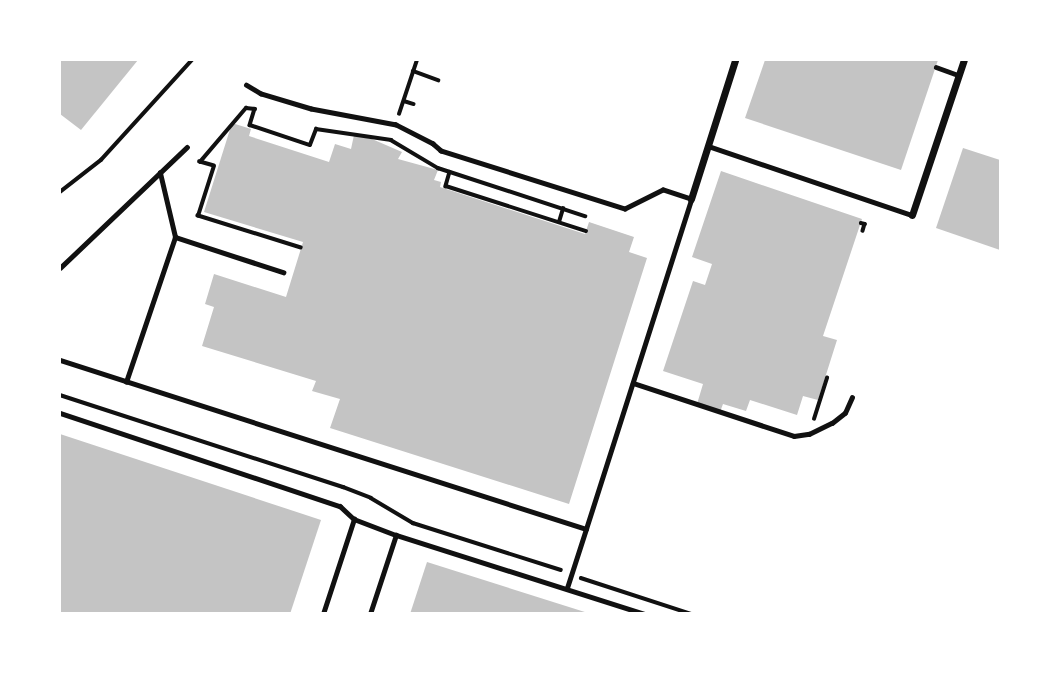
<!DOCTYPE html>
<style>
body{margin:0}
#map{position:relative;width:1060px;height:673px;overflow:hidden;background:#fff;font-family:"Archivo Narrow",sans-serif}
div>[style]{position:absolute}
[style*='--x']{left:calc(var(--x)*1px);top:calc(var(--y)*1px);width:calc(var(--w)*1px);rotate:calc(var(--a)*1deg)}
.building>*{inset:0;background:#c4c4c4}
.path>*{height:3.5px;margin:-1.75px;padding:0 1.75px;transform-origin:1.75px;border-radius:1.75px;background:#111}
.service>*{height:4.5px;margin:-2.25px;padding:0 2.25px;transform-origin:2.25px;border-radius:2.25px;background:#111}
.minor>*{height:7px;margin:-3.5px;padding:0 3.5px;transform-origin:3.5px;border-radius:3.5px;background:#111}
span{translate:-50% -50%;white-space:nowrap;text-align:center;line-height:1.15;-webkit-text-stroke:5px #fff;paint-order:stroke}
.frame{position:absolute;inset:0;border:61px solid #fff;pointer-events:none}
</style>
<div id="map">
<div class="building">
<div style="clip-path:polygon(60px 60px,138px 60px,81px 130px,60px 114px)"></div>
<div style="clip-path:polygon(765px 60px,938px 60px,901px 170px,745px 118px)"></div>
<div style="clip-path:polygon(232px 123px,251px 129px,249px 136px,329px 162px,335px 144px,351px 149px,354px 135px,372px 139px,402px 152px,398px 159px,438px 170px,434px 180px,441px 182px,440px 187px,585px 234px,589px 222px,634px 237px,629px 252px,647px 258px,569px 504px,330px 428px,340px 399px,312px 391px,316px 381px,202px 346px,214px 307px,205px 304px,214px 274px,286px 297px,303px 242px,204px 212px)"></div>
<div style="clip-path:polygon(963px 148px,1000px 160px,1000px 250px,936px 228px)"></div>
<div style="clip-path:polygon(721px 171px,862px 219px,823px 336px,837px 340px,818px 400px,803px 396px,797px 415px,750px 400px,746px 411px,723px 404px,720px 412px,697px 404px,703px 384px,663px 371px,693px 281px,705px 285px,712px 264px,692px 257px)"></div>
<div style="clip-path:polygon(60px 434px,321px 520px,290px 614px,60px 614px)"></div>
<div style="clip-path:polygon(427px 562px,588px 613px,588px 614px,410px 614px)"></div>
</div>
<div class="path">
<div style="--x:413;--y:71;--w:27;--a:20"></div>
<div style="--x:404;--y:101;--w:10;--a:17"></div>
<div style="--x:399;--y:114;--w:57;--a:-71.6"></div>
<div style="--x:450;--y:172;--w:15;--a:106"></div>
<div style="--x:446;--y:186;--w:147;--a:17.8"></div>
<div style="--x:60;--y:192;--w:52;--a:-38"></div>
<div style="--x:101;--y:160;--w:135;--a:-47.7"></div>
<div style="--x:559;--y:222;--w:14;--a:-73"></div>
<div style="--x:861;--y:223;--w:4;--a:14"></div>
<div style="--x:865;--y:224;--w:7;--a:106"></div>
<div style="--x:301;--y:248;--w:108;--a:-162.7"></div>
<div style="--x:198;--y:216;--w:52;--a:-72.3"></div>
<div style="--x:214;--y:166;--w:15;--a:-164"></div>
<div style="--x:200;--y:162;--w:71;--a:-49.6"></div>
<div style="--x:246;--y:108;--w:9;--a:6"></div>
<div style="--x:255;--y:109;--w:17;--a:107"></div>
<div style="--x:250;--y:125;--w:63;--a:18.4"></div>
<div style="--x:310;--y:145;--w:17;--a:-69"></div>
<div style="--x:316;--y:129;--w:76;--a:8.3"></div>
<div style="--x:391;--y:140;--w:55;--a:30.8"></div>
<div style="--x:438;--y:168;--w:155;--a:18.1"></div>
<div style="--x:60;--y:395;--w:298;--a:18"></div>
<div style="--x:343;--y:487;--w:30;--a:21"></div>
<div style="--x:371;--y:498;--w:49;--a:30.8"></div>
<div style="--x:413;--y:523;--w:155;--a:17.6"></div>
<div style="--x:814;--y:419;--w:43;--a:-72.4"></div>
<div style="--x:581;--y:578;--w:117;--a:18"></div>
</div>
<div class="service">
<div style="--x:936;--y:67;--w:23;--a:20"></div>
<div style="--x:708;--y:146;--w:215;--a:18.7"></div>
<div style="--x:175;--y:237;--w:114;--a:18"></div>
<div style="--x:60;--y:268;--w:175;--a:-43.6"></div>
<div style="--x:60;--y:360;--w:552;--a:17.81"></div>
<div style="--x:586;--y:529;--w:346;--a:-72.3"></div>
<div style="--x:691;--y:199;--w:29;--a:-162"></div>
<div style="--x:663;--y:190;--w:42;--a:153.4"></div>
<div style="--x:625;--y:209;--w:193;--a:-162.5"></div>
<div style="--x:441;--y:151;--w:11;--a:-139"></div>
<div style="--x:433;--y:144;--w:42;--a:-152.8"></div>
<div style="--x:396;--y:125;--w:86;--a:-169.3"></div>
<div style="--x:311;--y:109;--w:52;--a:-163.3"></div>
<div style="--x:261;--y:94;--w:17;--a:-149"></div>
<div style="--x:126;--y:382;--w:153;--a:-71.3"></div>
<div style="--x:175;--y:237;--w:66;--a:-103.2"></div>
<div style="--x:633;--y:383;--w:169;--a:18.2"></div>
<div style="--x:794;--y:436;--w:15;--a:-8"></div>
<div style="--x:809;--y:434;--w:25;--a:-26"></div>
<div style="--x:832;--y:423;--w:16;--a:-38"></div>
<div style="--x:845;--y:413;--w:17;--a:-66"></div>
<div style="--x:60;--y:413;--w:295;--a:18.4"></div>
<div style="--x:340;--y:506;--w:19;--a:43"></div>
<div style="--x:354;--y:519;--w:45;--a:20.9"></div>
<div style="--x:396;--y:535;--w:261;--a:17.6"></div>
<div style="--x:567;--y:588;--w:62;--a:-72.1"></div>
<div style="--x:323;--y:614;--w:100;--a:-71.9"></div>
<div style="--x:370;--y:614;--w:83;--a:-71.8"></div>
</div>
<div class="minor">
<div style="--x:691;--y:199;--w:146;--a:-72.4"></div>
<div style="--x:912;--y:215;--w:163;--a:-71.5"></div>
</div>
<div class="frame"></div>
</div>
